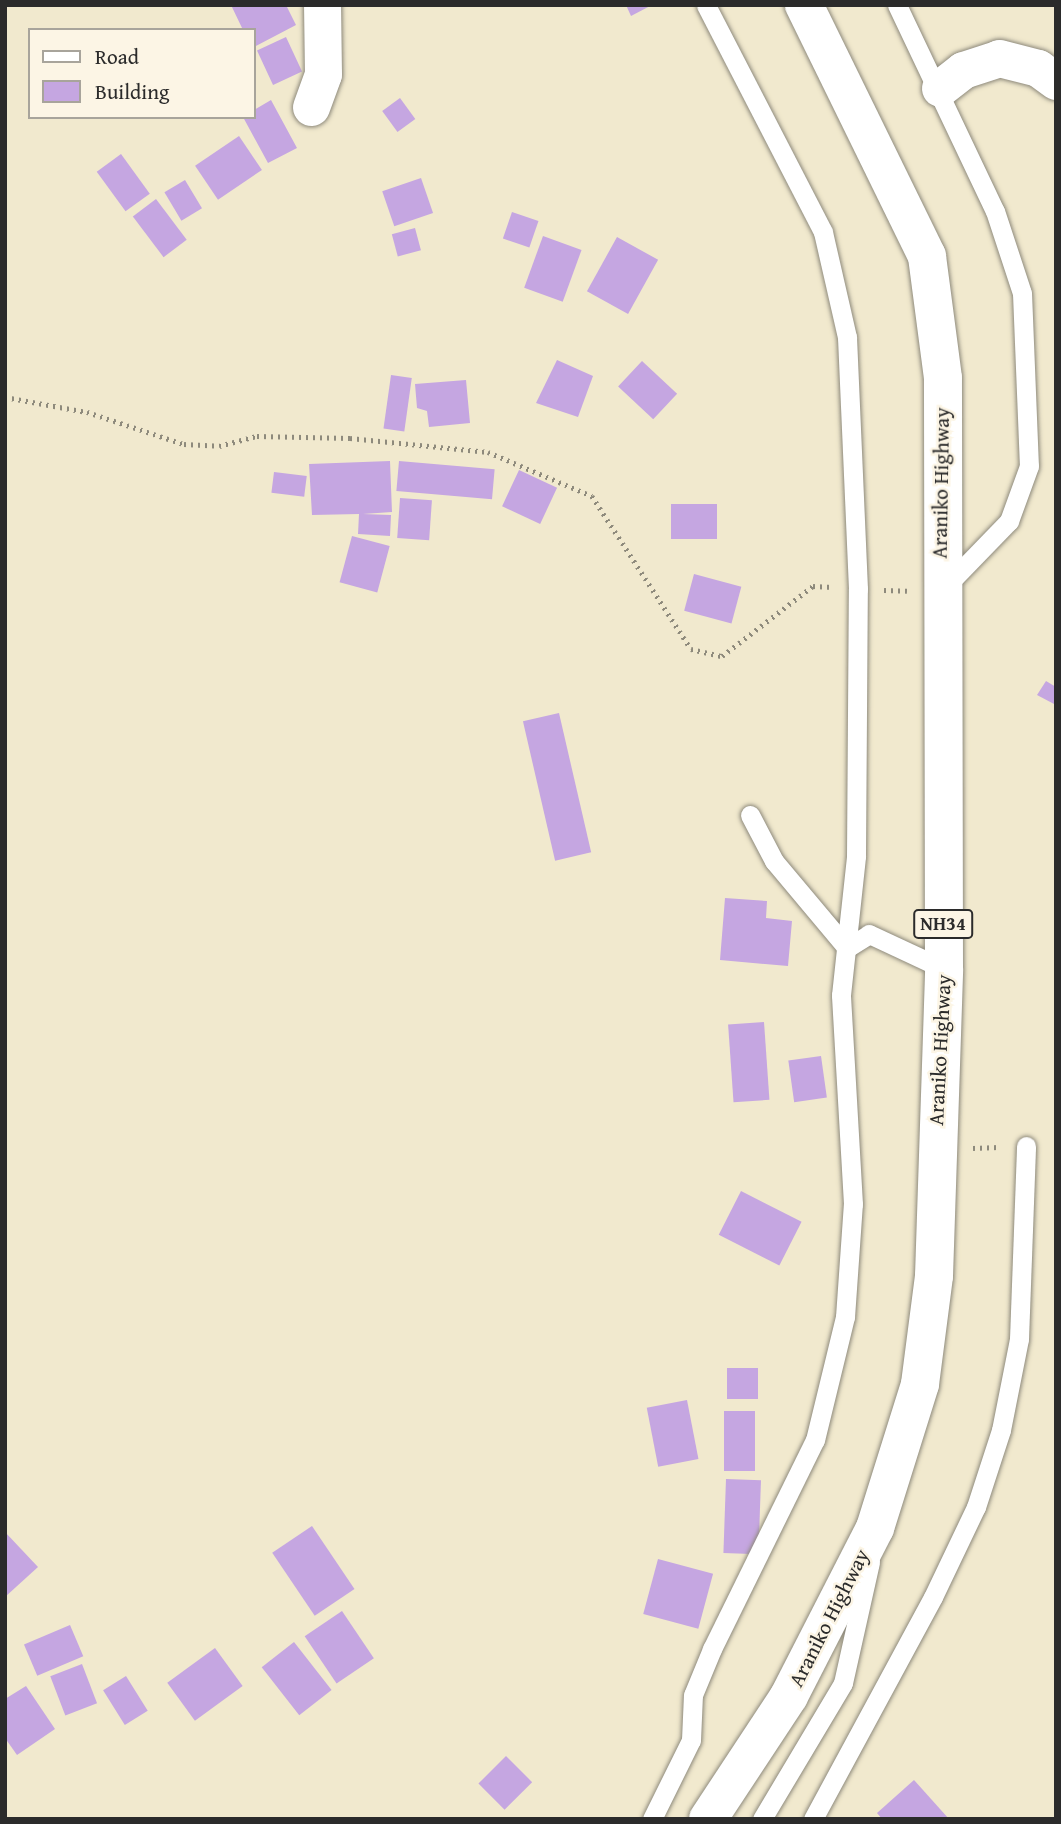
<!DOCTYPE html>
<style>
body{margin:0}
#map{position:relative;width:1061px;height:1824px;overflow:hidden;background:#f1e9ce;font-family:"Gentium Book Plus",serif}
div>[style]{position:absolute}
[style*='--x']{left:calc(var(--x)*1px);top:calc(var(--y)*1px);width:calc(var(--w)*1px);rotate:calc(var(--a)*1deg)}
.building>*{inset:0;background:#c5a6e1;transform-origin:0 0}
.path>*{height:4.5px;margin-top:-2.25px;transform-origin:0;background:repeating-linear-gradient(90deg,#8e8a7c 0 2px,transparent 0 7px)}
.roads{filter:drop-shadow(0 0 2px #8e8a7c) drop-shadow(0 0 2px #8e8a7c)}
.service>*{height:19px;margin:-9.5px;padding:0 9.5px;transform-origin:9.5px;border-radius:9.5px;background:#fff}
.minor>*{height:37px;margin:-18.5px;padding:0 18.5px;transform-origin:18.5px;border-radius:18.5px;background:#fff}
.trunk>*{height:38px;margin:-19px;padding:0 19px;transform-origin:19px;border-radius:19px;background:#fff}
span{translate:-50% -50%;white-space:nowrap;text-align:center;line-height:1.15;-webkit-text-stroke:5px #fcf5e5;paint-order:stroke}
.shield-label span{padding:2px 5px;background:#fcf5e5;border:2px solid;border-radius:5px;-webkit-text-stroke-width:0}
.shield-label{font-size:19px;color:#2b2b2b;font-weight:700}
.street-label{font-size:21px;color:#2b2b2b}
.frame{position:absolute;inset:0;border:7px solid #2b2b2b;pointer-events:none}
.legend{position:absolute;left:28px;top:28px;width:228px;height:91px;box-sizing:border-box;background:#fcf5e5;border:2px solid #a8a49b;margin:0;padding:9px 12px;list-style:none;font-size:21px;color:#2b2b2b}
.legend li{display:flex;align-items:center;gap:14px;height:35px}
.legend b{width:35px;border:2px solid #a8a49b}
</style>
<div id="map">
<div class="building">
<div style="clip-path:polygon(231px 5px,286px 5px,296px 25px,254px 47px,254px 30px,243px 30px)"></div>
<div style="clip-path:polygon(626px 5px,652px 5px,631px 16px)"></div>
<div style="left:286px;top:37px;width:38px;height:32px;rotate:65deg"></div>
<div style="left:400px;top:98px;width:26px;height:22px;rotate:54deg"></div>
<div style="clip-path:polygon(271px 100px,297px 148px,268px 163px,243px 117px,254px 117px,254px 110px)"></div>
<div style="left:239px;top:136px;width:41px;height:53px;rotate:56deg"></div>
<div style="left:121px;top:154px;width:49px;height:30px;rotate:54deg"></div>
<div style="left:421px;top:178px;width:37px;height:41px;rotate:71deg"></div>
<div style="left:185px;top:180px;width:33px;height:24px;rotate:59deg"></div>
<div style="left:156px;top:199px;width:51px;height:29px;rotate:53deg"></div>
<div style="left:512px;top:212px;width:28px;height:28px;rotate:19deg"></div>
<div style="left:415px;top:228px;width:23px;height:24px;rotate:75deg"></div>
<div style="left:543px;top:236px;width:41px;height:55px;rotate:20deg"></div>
<div style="left:617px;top:237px;width:47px;height:62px;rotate:29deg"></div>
<div style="clip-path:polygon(557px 360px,593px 376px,578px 417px,536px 403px)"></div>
<div style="left:642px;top:361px;width:48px;height:35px;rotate:43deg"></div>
<div style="left:391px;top:375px;width:21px;height:54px;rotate:8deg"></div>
<div style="clip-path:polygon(466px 380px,470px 423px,429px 427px,427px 411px,417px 408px,415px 384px)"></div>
<div style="clip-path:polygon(390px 461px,392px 512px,363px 514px,391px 515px,390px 536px,358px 534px,359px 514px,312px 515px,309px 464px)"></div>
<div style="left:399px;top:461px;width:96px;height:30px;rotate:5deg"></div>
<div style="left:519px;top:470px;width:42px;height:40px;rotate:25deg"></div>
<div style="left:274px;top:472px;width:33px;height:21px;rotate:7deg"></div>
<div style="left:400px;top:498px;width:32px;height:40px;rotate:4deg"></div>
<div style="left:671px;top:504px;width:46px;height:35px"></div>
<div style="left:352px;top:536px;width:39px;height:48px;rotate:15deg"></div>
<div style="left:694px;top:574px;width:49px;height:38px;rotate:15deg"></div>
<div style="clip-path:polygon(1046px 681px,1056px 687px,1054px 704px,1037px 695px)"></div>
<div style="left:559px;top:713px;width:143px;height:37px;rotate:77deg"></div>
<div style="clip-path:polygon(725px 898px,767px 901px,766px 918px,792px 921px,788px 966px,720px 960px)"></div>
<div style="left:764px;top:1022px;width:78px;height:36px;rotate:86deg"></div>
<div style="left:821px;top:1056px;width:42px;height:33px;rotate:82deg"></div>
<div style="left:741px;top:1191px;width:68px;height:49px;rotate:27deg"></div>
<div style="left:727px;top:1368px;width:31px;height:31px"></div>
<div style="left:687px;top:1400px;width:60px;height:41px;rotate:79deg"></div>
<div style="left:755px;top:1411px;width:60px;height:31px;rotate:90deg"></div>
<div style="left:726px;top:1479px;width:35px;height:74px;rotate:2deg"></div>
<div style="left:312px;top:1526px;width:76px;height:48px;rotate:56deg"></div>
<div style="clip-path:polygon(5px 1532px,38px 1567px,5px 1597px)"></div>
<div style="left:658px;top:1559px;width:57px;height:57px;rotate:15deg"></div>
<div style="left:342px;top:1611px;width:57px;height:45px;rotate:56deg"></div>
<div style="left:70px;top:1625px;width:34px;height:50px;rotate:67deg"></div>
<div style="left:294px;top:1642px;width:61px;height:41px;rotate:52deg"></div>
<div style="left:215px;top:1648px;width:47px;height:59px;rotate:54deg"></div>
<div style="left:82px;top:1664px;width:42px;height:34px;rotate:69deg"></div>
<div style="left:126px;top:1676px;width:41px;height:27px;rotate:58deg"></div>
<div style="clip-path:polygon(26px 1686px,55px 1729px,17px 1755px,5px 1738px,5px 1699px)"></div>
<div style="left:506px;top:1756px;width:37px;height:39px;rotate:45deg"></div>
<div style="clip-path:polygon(914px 1780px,949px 1819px,882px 1819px,877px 1813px)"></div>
</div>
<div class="path">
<div style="--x:5;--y:397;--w:83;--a:10.4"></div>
<div style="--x:87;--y:412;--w:102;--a:18.3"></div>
<div style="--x:184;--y:444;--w:35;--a:3"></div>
<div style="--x:219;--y:446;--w:39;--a:-15"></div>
<div style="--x:257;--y:436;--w:93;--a:1.2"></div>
<div style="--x:350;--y:438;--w:139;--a:5.8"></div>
<div style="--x:488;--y:452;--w:113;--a:22.9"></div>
<div style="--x:592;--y:496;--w:182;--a:57.1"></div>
<div style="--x:691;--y:649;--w:32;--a:13"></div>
<div style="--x:722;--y:656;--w:115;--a:-37.6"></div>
<div style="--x:813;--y:586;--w:20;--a:3"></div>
<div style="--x:884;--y:590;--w:23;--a:2"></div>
<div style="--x:973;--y:1148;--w:26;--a:-2"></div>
</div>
<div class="roads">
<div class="service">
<div style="--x:897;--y:5;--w:228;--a:64.6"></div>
<div style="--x:995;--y:211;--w:86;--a:71.8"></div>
<div style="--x:1022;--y:293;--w:173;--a:87.7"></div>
<div style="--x:1029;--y:466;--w:59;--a:110"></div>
<div style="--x:1009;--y:521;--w:92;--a:134.1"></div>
<div style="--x:750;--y:815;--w:52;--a:62.4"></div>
<div style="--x:774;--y:861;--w:114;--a:50"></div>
<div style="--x:847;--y:948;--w:26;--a:-32"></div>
<div style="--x:869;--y:934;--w:83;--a:25"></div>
<div style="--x:652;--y:1819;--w:88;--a:-63.7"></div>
<div style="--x:691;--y:1740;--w:45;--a:-87.5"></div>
<div style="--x:693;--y:1695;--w:50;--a:-67.6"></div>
<div style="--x:712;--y:1649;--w:233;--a:-63.8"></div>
<div style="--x:815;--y:1440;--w:127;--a:-76.3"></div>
<div style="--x:845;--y:1317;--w:113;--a:-86"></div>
<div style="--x:853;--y:1204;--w:209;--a:-93.3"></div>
<div style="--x:841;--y:995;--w:140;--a:-83.8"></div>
<div style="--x:856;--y:856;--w:267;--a:-89.6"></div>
<div style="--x:858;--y:589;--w:252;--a:-92.5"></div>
<div style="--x:847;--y:337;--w:108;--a:-102.9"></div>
<div style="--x:823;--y:232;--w:255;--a:-117.3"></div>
<div style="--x:762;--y:1819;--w:158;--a:-59.2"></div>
<div style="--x:843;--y:1683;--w:124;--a:-77.4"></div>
<div style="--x:813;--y:1819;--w:252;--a:-61.6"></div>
<div style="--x:933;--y:1597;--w:100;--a:-64.5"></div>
<div style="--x:976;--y:1507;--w:81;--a:-72"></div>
<div style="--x:1001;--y:1430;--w:93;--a:-78.8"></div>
<div style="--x:1019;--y:1339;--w:193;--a:-87.9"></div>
</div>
<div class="minor">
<div style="--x:940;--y:88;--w:29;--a:-38"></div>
<div style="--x:963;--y:70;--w:38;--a:-18"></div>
<div style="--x:999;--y:58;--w:40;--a:14.4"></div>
<div style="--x:1038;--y:68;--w:22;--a:36"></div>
<div style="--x:311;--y:107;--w:35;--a:-70"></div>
<div style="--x:323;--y:74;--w:69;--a:-90.8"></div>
</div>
<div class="trunk">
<div style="--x:708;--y:1819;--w:147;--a:-56.6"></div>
<div style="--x:789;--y:1696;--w:189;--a:-62.9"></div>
<div style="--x:875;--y:1528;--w:151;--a:-72.6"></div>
<div style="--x:920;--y:1384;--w:109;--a:-82.6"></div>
<div style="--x:934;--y:1276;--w:307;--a:-88.1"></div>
<div style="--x:944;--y:969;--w:591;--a:-90.1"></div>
<div style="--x:943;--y:378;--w:123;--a:-97.5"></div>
<div style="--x:927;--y:256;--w:280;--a:-116.1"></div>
</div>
</div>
<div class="shield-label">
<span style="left:943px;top:924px">NH34</span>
</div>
<div class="street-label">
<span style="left:941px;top:483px;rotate:-89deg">Araniko Highway</span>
<span style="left:940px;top:1050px;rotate:-87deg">Araniko Highway</span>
<span style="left:829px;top:1618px;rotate:-63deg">Araniko Highway</span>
</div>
<div class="frame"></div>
<ul class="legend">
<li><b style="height:9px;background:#fff"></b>Road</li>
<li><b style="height:19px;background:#c5a6e1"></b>Building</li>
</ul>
</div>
